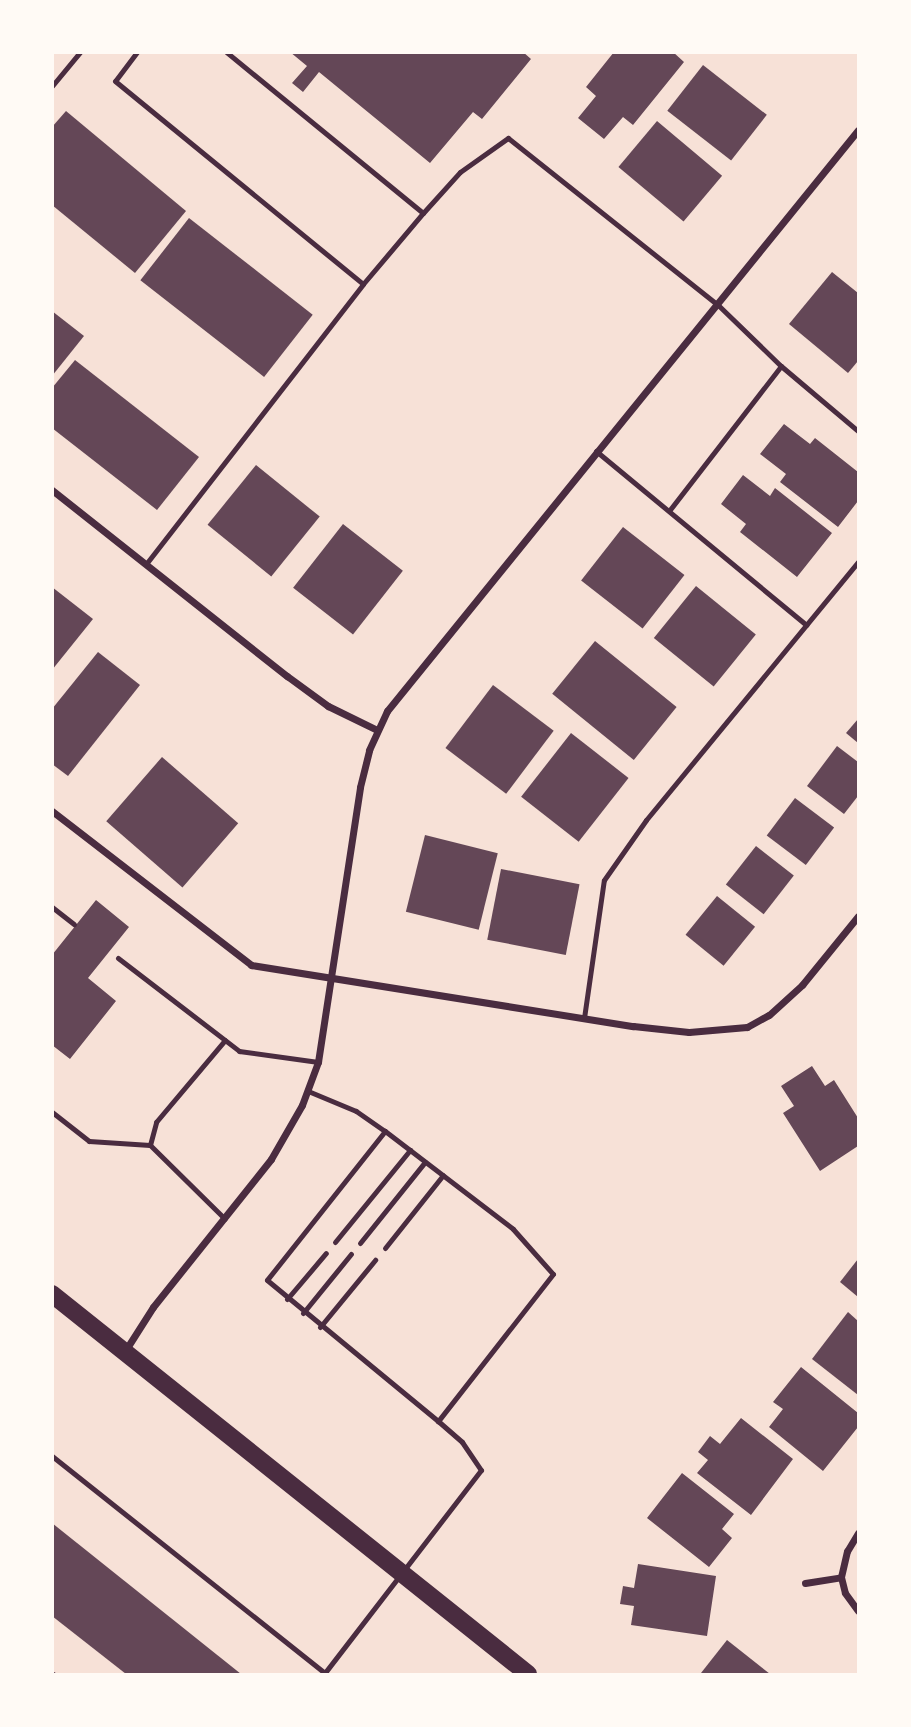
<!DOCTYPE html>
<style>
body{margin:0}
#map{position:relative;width:911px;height:1727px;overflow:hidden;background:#f7e1d7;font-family:"Golos Text",sans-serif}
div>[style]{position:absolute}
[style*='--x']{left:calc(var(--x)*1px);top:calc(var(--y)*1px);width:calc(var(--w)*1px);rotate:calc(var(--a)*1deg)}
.building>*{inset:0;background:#644757;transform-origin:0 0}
.service>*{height:5px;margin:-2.5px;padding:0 2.5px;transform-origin:2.5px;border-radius:2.5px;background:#4a2c40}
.minor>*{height:7px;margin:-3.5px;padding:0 3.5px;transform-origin:3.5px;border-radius:3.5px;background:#4a2c40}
.primary>*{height:18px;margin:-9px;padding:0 9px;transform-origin:9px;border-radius:9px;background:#4a2c40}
span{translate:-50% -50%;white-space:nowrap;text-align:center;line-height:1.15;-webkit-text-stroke:7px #fffaf5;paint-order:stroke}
.frame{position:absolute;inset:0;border:54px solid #fffaf5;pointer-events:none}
</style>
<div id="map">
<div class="building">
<div style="clip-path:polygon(290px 52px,523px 52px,531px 59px,482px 119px,473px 112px,430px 163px,319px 72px,303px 92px,292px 83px,307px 66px)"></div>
<div style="clip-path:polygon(614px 52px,673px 52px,684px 62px,633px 125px,623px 117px,604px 139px,578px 118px,596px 96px,586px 87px)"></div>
<div style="left:703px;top:65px;width:81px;height:58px;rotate:38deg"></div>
<div style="clip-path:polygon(66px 111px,186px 211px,135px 273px,52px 205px,52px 127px)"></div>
<div style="left:657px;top:121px;width:85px;height:60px;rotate:40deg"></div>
<div style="left:189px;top:218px;width:157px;height:79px;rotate:38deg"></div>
<div style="clip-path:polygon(832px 272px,858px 293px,858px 361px,848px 373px,789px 324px)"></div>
<div style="clip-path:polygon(52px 311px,84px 336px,52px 376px)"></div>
<div style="clip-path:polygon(75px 360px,199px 457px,157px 510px,52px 428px,52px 388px)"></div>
<div style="clip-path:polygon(784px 424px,810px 444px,815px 438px,858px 472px,858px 501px,838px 527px,780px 482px,786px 474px,760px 454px)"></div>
<div style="left:256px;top:465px;width:82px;height:77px;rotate:39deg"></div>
<div style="clip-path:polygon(743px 475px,770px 496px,775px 488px,832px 533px,797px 577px,740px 532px,746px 524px,721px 504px)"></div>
<div style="left:343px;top:524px;width:76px;height:81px;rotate:38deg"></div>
<div style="left:623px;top:527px;width:78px;height:68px;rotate:38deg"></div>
<div style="left:696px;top:586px;width:77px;height:67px;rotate:39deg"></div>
<div style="clip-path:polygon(52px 587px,93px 619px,52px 670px)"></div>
<div style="left:595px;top:641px;width:105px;height:68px;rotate:39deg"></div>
<div style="clip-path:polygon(98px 652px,140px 685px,68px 776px,52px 764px,52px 709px)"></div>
<div style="left:493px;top:685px;width:76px;height:79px;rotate:37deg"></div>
<div style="clip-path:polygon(858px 719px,858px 743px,846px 733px)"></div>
<div style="left:571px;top:733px;width:73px;height:81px;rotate:38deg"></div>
<div style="clip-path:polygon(837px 746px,858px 762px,858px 796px,844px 814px,807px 786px)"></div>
<div style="left:162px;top:757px;width:101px;height:85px;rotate:41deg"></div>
<div style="left:795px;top:798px;width:49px;height:47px;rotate:37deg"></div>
<div style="left:425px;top:835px;width:75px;height:79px;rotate:14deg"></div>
<div style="left:756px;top:846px;width:48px;height:49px;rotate:38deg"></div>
<div style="left:501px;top:869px;width:80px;height:72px;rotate:11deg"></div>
<div style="left:717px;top:896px;width:49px;height:50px;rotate:39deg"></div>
<div style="clip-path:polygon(96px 900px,129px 927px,88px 978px,116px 1001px,70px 1059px,52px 1045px,52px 955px)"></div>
<div style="clip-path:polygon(812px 1066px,825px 1086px,834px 1080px,858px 1118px,858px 1146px,820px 1171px,783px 1113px,794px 1106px,781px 1086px)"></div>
<div style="clip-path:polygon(858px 1259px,858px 1297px,840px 1282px)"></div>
<div style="clip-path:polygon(848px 1312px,858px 1321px,858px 1395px,812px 1359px)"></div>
<div style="clip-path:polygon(801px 1367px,858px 1413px,858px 1427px,823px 1471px,769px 1427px,783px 1409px,773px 1402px)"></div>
<div style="clip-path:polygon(741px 1418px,793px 1459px,751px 1515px,697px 1473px,708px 1460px,698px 1452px,710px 1436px,720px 1444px)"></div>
<div style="clip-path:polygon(682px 1473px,734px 1514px,722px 1529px,732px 1538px,709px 1567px,647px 1518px)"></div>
<div style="clip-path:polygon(52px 1523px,241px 1674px,126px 1674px,52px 1616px)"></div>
<div style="clip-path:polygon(638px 1564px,716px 1576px,707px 1636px,631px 1625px,634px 1606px,620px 1604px,623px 1586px,634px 1588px)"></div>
<div style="clip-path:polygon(727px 1640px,770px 1674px,701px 1673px)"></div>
</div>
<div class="service">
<div style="--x:137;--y:52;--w:36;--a:127"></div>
<div style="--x:115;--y:81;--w:320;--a:39.3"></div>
<div style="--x:363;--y:284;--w:93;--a:-49.8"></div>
<div style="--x:423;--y:213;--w:254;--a:-140.7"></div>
<div style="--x:52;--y:86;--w:44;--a:-50.5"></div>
<div style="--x:423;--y:213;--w:55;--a:-47.9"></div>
<div style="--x:460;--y:172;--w:59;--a:-35.3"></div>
<div style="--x:508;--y:138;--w:267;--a:38.5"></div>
<div style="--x:717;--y:304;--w:89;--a:44.1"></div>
<div style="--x:781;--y:366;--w:183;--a:127.7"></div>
<div style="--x:781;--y:366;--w:101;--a:40.2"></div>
<div style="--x:596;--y:451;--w:273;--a:39.6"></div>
<div style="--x:146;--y:564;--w:354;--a:-52.2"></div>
<div style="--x:52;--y:907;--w:28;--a:38"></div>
<div style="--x:118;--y:958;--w:153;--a:37.5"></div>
<div style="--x:239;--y:1051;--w:80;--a:7.9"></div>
<div style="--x:584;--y:1018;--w:139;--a:-81.8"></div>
<div style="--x:604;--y:880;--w:73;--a:-55"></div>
<div style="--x:646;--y:820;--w:334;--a:-50.6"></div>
<div style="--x:308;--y:1091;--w:52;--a:22.6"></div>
<div style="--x:356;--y:1111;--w:35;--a:35"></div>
<div style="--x:385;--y:1131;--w:190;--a:128.4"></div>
<div style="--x:267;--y:1280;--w:222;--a:39.5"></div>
<div style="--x:438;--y:1421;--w:32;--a:41"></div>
<div style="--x:462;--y:1442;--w:34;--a:56"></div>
<div style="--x:481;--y:1470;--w:257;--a:127.6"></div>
<div style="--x:52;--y:1112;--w:47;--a:38.1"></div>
<div style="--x:89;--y:1141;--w:61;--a:3.8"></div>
<div style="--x:150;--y:1145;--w:105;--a:44.6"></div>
<div style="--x:385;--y:1131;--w:161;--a:37.4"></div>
<div style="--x:513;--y:1229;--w:60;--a:48.4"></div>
<div style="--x:553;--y:1274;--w:187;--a:128"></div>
<div style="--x:150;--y:1145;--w:24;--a:-75"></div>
<div style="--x:156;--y:1122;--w:107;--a:-49.9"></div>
<div style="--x:335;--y:1242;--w:119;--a:-50.8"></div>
<div style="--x:360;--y:1243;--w:104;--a:-51.3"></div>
<div style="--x:385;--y:1248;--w:93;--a:-51.5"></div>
<div style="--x:287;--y:1299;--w:60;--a:-49.7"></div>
<div style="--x:303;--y:1313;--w:76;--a:-50.9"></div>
<div style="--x:320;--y:1327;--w:87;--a:-50.6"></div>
<div style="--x:52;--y:1456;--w:347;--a:38.5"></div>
<div style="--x:52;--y:1674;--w:1;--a:0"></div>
</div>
<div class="minor">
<div style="--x:52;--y:490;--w:300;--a:38.4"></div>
<div style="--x:287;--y:676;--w:51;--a:36.2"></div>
<div style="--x:328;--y:706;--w:55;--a:26.1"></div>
<div style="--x:52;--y:811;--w:252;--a:37.7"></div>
<div style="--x:251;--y:965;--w:387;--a:9.1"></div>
<div style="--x:633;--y:1026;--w:56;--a:6.1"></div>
<div style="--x:689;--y:1032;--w:58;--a:-4.9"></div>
<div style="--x:747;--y:1027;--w:25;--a:-29"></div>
<div style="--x:769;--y:1015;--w:45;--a:-42.3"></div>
<div style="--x:802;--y:985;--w:89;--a:-50.9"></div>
<div style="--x:125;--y:1351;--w:52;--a:-57.5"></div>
<div style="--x:153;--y:1307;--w:189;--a:-51.4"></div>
<div style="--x:271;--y:1159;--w:62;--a:-60.1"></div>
<div style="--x:302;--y:1105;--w:46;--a:-69.6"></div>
<div style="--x:318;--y:1062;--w:278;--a:-81.3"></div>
<div style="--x:360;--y:787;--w:38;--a:-76"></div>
<div style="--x:369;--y:750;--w:43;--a:-65.2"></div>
<div style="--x:387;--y:711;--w:748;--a:-50.97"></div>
<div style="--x:858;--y:1533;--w:21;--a:121"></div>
<div style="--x:847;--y:1551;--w:27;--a:103"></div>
<div style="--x:841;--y:1577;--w:16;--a:76"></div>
<div style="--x:845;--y:1593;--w:22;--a:54"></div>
<div style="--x:805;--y:1583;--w:36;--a:-9"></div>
</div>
<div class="primary">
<div style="--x:52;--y:1294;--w:609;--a:38.6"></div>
</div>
<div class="frame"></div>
</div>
